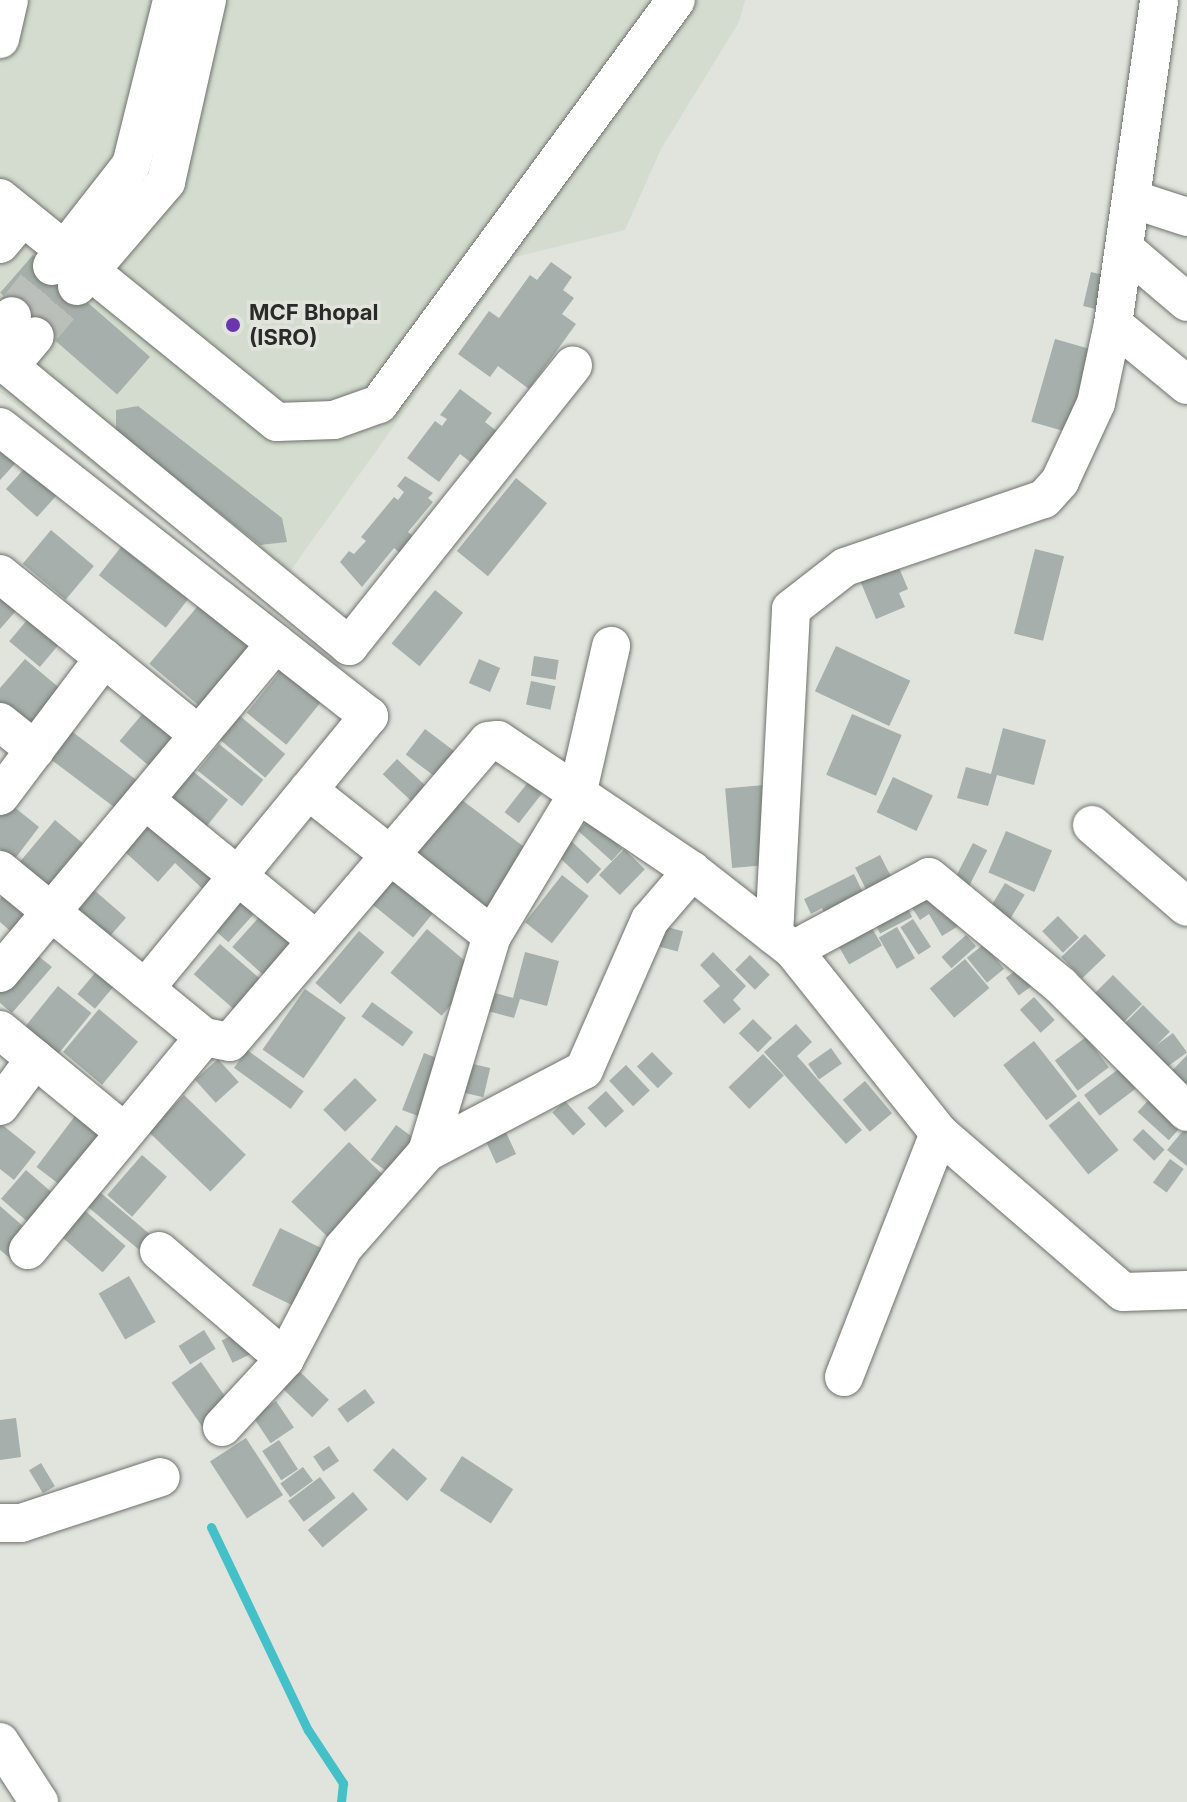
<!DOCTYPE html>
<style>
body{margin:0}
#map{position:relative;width:1187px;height:1802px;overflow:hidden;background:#e0e4dd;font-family:Inter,sans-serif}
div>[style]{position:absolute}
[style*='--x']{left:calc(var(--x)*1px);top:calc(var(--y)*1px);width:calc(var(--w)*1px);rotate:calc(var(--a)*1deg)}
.built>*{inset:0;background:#d3dcce}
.stream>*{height:9px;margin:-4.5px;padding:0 4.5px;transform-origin:4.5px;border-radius:4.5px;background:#44c1c8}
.building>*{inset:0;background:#a6afab;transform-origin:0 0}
.minor-tunnel>*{height:38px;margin-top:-19px;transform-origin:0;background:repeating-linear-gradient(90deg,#bbbfb9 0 38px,transparent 0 57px)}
.roads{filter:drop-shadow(0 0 2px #6f736d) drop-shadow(0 0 2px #6f736d)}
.minor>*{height:38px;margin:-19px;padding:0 19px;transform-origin:19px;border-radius:19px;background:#fff}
.dots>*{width:22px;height:22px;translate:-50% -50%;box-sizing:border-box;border:4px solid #e0e4dd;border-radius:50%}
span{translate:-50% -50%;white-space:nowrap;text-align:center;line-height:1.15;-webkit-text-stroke:7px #e0e4dd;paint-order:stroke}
.poi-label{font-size:22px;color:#292b28;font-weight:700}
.left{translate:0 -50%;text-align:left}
</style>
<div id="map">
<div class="built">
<div style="clip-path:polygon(0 0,745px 0,739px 22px,661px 149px,625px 230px,515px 257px,268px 602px,0 392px)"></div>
</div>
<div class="stream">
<div style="--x:211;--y:1527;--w:225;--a:64.5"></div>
<div style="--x:308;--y:1730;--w:64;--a:56.6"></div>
<div style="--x:343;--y:1783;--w:19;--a:96"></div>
</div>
<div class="building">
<div style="left:33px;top:255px;width:155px;height:50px;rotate:41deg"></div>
<div style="clip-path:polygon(551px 262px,572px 277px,563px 290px,574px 298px,562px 314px,576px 324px,529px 389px,498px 366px,490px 377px,458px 354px,489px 311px,499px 318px,530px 275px,537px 280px)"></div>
<div style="left:1091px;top:272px;width:18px;height:35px;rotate:13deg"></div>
<div style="left:1055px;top:339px;width:40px;height:86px;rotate:16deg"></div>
<div style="clip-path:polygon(460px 389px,492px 413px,485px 422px,498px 432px,473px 464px,460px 454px,439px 482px,407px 458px,435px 421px,442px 426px,447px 419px,440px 415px)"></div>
<div style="clip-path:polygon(138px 406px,282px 518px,287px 542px,260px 545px,116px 432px,116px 410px)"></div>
<div style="clip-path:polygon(0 434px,23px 455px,0 480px)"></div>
<div style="left:32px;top:460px;width:42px;height:39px;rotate:42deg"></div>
<div style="clip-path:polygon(405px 476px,433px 493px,428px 498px,433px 502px,408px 532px,423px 544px,410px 561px,394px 548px,362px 587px,340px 562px,349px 551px,354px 554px,366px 541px,361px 537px,394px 497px,398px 500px,404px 492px,397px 486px)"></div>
<div style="left:516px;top:478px;width:40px;height:94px;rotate:39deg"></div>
<div style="left:51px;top:530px;width:56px;height:44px;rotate:40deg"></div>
<div style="left:121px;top:547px;width:85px;height:36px;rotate:38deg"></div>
<div style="left:1035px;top:549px;width:30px;height:87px;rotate:14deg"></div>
<div style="clip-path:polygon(897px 563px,908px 589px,899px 593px,905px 607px,876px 619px,859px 578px)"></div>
<div style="clip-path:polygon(0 584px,23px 603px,0 629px)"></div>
<div style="left:435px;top:590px;width:36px;height:69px;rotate:39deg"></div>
<div style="left:202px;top:601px;width:78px;height:82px;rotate:40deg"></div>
<div style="left:33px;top:613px;width:40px;height:37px;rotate:40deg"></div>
<div style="left:836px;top:646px;width:82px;height:50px;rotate:25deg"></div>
<div style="left:534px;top:656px;width:25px;height:20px;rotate:9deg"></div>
<div style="clip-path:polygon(25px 659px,69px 696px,34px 737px,0 708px,0 688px)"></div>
<div style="left:479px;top:659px;width:23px;height:26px;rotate:23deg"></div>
<div style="left:287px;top:663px;width:51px;height:64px;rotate:39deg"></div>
<div style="left:531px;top:681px;width:25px;height:24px;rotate:12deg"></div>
<div style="left:144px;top:712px;width:45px;height:38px;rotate:40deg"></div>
<div style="left:852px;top:714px;width:54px;height:66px;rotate:23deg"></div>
<div style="left:240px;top:716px;width:59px;height:31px;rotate:40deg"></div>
<div style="clip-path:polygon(1003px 728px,1046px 740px,1034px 785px,997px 775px,988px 806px,957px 798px,966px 767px,991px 774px)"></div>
<div style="left:425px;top:729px;width:51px;height:32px;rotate:37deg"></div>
<div style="left:70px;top:730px;width:89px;height:35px;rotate:37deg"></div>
<div style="left:219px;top:744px;width:57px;height:34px;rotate:39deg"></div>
<div style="left:397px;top:759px;width:53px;height:21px;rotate:43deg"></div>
<div style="left:190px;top:769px;width:49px;height:37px;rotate:39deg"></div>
<div style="left:536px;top:772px;width:18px;height:51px;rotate:38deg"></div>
<div style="left:893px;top:777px;width:44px;height:39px;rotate:25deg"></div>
<div style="left:764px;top:785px;width:80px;height:39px;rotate:85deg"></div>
<div style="left:454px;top:794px;width:102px;height:83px;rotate:37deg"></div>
<div style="clip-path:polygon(8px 802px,39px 827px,14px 860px,0 849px,0 813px)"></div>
<div style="clip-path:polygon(155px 818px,220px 878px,206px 892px,175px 863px,158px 882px,124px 851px)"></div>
<div style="left:589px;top:819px;width:45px;height:16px;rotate:42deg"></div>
<div style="left:55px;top:820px;width:42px;height:64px;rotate:40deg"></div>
<div style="left:1006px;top:831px;width:50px;height:45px;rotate:23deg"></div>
<div style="left:569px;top:839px;width:44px;height:20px;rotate:43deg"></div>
<div style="left:973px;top:843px;width:16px;height:49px;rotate:27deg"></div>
<div style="left:624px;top:849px;width:29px;height:36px;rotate:44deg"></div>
<div style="left:880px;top:855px;width:36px;height:28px;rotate:63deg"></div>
<div style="left:390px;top:866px;width:63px;height:41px;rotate:39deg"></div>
<div style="clip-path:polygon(854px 874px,867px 901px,828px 921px,822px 908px,811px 914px,804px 899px)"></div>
<div style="left:562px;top:875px;width:34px;height:60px;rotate:38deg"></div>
<div style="left:86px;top:883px;width:53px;height:32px;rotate:41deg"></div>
<div style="left:1005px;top:883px;width:23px;height:35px;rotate:31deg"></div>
<div style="clip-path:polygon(10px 887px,37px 909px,15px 935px,0 922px,0 899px)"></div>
<div style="clip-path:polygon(924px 890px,937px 910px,949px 902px,962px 924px,942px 936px,929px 914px,920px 920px,907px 900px)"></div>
<div style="left:236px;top:898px;width:24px;height:38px;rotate:42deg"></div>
<div style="left:904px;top:901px;width:18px;height:36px;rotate:63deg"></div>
<div style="left:261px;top:915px;width:43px;height:43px;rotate:42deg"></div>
<div style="left:865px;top:916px;width:34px;height:38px;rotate:60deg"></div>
<div style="left:1058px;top:916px;width:30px;height:22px;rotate:46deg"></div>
<div style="left:913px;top:919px;width:33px;height:15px;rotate:57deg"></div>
<div style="left:656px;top:924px;width:28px;height:21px;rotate:15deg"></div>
<div style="left:897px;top:927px;width:36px;height:21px;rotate:60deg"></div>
<div style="left:427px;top:929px;width:67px;height:57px;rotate:40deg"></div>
<div style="left:359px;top:931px;width:33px;height:68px;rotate:40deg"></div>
<div style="left:1085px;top:934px;width:30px;height:33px;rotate:46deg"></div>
<div style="left:966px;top:935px;width:15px;height:33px;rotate:48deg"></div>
<div style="left:220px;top:944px;width:61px;height:40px;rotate:41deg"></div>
<div style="left:984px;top:944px;width:32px;height:22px;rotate:51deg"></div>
<div style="clip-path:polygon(31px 950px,52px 967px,12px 1013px,0 1003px,0 987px)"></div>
<div style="clip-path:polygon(525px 952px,559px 961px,547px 1006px,520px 999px,514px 1018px,477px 1008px,482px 989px,513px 998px)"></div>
<div style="clip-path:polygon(713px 952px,746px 986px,733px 1000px,741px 1009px,724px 1024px,703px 1001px,720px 986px,700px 965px)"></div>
<div style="left:750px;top:955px;width:28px;height:21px;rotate:45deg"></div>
<div style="left:965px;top:959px;width:38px;height:46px;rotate:50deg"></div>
<div style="left:105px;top:961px;width:23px;height:43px;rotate:40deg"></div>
<div style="left:1026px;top:963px;width:22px;height:25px;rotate:54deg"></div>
<div style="clip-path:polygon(1113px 975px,1142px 1004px,1123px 1023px,1084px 1004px)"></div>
<div style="left:58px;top:986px;width:43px;height:54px;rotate:39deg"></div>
<div style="left:305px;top:989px;width:50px;height:74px;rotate:35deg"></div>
<div style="left:1034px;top:997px;width:31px;height:19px;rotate:48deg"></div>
<div style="left:372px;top:1002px;width:51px;height:18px;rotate:36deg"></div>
<div style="left:1143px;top:1005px;width:38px;height:38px;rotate:45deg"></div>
<div style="left:99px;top:1009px;width:51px;height:56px;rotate:40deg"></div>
<div style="left:753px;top:1019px;width:27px;height:20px;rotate:45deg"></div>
<div style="clip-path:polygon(796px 1024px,812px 1042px,797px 1056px,862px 1130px,846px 1144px,764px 1052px)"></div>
<div style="left:1173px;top:1033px;width:24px;height:45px;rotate:54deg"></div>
<div style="left:1086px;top:1037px;width:38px;height:39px;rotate:53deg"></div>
<div style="left:1034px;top:1041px;width:70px;height:39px;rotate:52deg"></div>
<div style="left:831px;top:1048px;width:19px;height:28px;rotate:55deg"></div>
<div style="left:247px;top:1050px;width:70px;height:22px;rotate:36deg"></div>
<div style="left:652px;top:1052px;width:30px;height:21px;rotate:46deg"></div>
<div style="left:424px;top:1053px;width:22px;height:61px;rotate:21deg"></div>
<div style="left:763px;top:1054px;width:30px;height:48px;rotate:46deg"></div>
<div style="clip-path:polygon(1187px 1055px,1187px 1092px,1168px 1075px)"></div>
<div style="left:218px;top:1059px;width:31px;height:31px;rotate:48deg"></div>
<div style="left:460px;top:1061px;width:31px;height:30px;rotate:13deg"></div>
<div style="left:626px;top:1065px;width:35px;height:23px;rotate:47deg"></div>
<div style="left:1120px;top:1068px;width:26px;height:45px;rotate:53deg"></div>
<div style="left:355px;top:1078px;width:31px;height:45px;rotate:45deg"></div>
<div style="left:865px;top:1081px;width:42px;height:29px;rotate:50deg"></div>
<div style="left:606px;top:1091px;width:27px;height:25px;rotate:48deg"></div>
<div style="left:184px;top:1095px;width:86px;height:51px;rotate:44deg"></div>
<div style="left:1153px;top:1095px;width:42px;height:23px;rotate:42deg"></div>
<div style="left:565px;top:1101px;width:31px;height:17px;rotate:48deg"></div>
<div style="left:1079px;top:1101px;width:63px;height:39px;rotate:51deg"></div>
<div style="left:75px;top:1116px;width:38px;height:64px;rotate:37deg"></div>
<div style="clip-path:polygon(0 1123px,36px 1152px,14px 1180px,0 1169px)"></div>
<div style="left:396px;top:1125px;width:32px;height:43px;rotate:36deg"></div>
<div style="left:503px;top:1126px;width:31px;height:22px;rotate:65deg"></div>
<div style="clip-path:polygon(1187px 1126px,1187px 1166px,1167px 1150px)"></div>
<div style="left:1143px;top:1129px;width:30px;height:15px;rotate:44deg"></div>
<div style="left:349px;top:1142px;width:60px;height:83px;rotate:44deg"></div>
<div style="left:142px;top:1155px;width:33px;height:53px;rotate:41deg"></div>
<div style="left:1170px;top:1159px;width:17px;height:29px;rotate:36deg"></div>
<div style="left:26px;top:1170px;width:48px;height:38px;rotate:41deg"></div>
<div style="left:95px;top:1188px;width:73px;height:19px;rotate:40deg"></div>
<div style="left:75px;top:1202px;width:67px;height:35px;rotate:41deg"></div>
<div style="clip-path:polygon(0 1206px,32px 1234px,11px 1259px,0 1250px)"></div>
<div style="left:280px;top:1228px;width:55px;height:64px;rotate:26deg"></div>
<div style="left:129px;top:1276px;width:53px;height:35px;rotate:60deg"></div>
<div style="left:245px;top:1329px;width:25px;height:26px;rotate:64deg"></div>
<div style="left:204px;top:1330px;width:22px;height:30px;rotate:58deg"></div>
<div style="left:201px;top:1362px;width:55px;height:36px;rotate:55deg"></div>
<div style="left:298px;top:1370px;width:43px;height:24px;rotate:44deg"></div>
<div style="left:365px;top:1389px;width:17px;height:34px;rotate:54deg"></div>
<div style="left:276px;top:1401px;width:32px;height:28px;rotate:56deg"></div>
<div style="clip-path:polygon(16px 1418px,21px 1457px,0 1460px,0 1420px)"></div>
<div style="left:246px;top:1438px;width:68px;height:43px;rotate:57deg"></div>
<div style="left:279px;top:1440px;width:35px;height:20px;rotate:57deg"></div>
<div style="left:329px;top:1446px;width:18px;height:19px;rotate:56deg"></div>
<div style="left:393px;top:1448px;width:46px;height:30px;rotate:42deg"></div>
<div style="left:462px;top:1456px;width:61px;height:41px;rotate:33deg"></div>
<div style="left:41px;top:1463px;width:27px;height:14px;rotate:59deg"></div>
<div style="left:303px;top:1467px;width:17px;height:28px;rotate:54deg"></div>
<div style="left:320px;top:1477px;width:26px;height:40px;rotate:53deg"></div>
<div style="left:353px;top:1492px;width:23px;height:59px;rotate:50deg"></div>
</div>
<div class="minor-tunnel">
<div style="--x:12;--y:316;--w:64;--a:-51.3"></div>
<div style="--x:35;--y:336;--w:65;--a:-50"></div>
</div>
<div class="roads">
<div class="minor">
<div style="--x:0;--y:39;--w:40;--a:-77"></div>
<div style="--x:0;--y:198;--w:356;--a:39"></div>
<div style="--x:277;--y:422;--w:57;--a:-2"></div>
<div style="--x:334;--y:420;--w:48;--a:-19.6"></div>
<div style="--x:379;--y:404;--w:501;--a:-53.68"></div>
<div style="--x:1132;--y:199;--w:58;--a:18.1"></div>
<div style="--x:0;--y:244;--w:35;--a:-50"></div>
<div style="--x:1126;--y:250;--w:80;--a:40.4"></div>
<div style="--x:52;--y:266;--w:128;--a:-52"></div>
<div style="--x:131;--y:165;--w:170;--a:-76"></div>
<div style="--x:77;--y:286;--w:137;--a:-49.4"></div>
<div style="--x:166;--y:182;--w:187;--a:-77.3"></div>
<div style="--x:1113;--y:324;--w:96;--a:39.5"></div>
<div style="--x:0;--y:331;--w:19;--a:-51"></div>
<div style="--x:0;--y:359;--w:452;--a:39.4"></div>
<div style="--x:349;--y:646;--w:359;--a:-51.4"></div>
<div style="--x:9;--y:367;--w:40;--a:-50"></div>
<div style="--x:0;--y:427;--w:469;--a:38.1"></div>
<div style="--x:369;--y:716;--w:353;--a:129.4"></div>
<div style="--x:0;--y:574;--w:256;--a:39"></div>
<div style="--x:0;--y:722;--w:45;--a:38.7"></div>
<div style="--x:308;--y:790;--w:235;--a:38.4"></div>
<div style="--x:0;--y:796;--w:173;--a:-53"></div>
<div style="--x:145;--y:800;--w:221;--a:39.3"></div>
<div style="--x:1092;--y:825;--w:125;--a:40.8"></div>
<div style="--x:0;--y:870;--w:264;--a:39.3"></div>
<div style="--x:774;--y:935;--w:326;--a:-87"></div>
<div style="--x:791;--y:609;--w:68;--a:-37.9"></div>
<div style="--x:845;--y:567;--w:210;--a:-18.9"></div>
<div style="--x:1044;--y:499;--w:24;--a:-48"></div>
<div style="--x:1060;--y:481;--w:86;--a:-65.2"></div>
<div style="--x:1096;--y:403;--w:81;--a:-77.9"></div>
<div style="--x:1113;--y:324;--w:327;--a:-81.9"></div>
<div style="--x:793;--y:950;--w:154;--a:-28.2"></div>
<div style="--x:929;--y:877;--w:171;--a:39.5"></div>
<div style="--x:1061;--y:986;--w:178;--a:45"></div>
<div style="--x:0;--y:973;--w:430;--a:-50.1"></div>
<div style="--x:0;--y:1030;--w:159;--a:39.4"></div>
<div style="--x:0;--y:1106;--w:59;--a:-53.3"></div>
<div style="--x:427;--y:1152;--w:226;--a:-73.3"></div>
<div style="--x:492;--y:936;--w:165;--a:-58.9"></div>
<div style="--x:577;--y:795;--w:153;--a:-77.1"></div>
<div style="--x:28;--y:1250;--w:276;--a:-50.4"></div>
<div style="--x:204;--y:1037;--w:26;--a:11"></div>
<div style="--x:230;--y:1042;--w:396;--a:-49.4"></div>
<div style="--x:488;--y:741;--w:10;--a:-6"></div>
<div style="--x:498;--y:740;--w:234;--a:34"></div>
<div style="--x:692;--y:871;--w:128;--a:38"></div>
<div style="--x:793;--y:950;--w:234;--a:51.4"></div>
<div style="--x:939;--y:1133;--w:243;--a:40.8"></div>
<div style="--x:1123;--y:1292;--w:64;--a:-1.8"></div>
<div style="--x:159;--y:1251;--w:166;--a:40.6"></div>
<div style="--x:844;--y:1377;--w:262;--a:-68.7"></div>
<div style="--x:222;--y:1427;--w:93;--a:-47.2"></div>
<div style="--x:285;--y:1359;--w:125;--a:-62.4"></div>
<div style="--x:343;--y:1248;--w:128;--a:-48.8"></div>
<div style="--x:427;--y:1152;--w:177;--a:-27.6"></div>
<div style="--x:584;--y:1070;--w:164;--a:-66.3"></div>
<div style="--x:650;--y:920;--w:65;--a:-49.4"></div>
<div style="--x:0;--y:1523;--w:21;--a:0"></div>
<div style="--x:21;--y:1523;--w:147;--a:-18.2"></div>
<div style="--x:0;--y:1742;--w:72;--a:57"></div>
</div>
</div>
<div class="dots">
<div style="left:233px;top:325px;background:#6b35ac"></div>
</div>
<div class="poi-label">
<span class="left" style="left:249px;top:325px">MCF Bhopal<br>(ISRO)</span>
</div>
</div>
